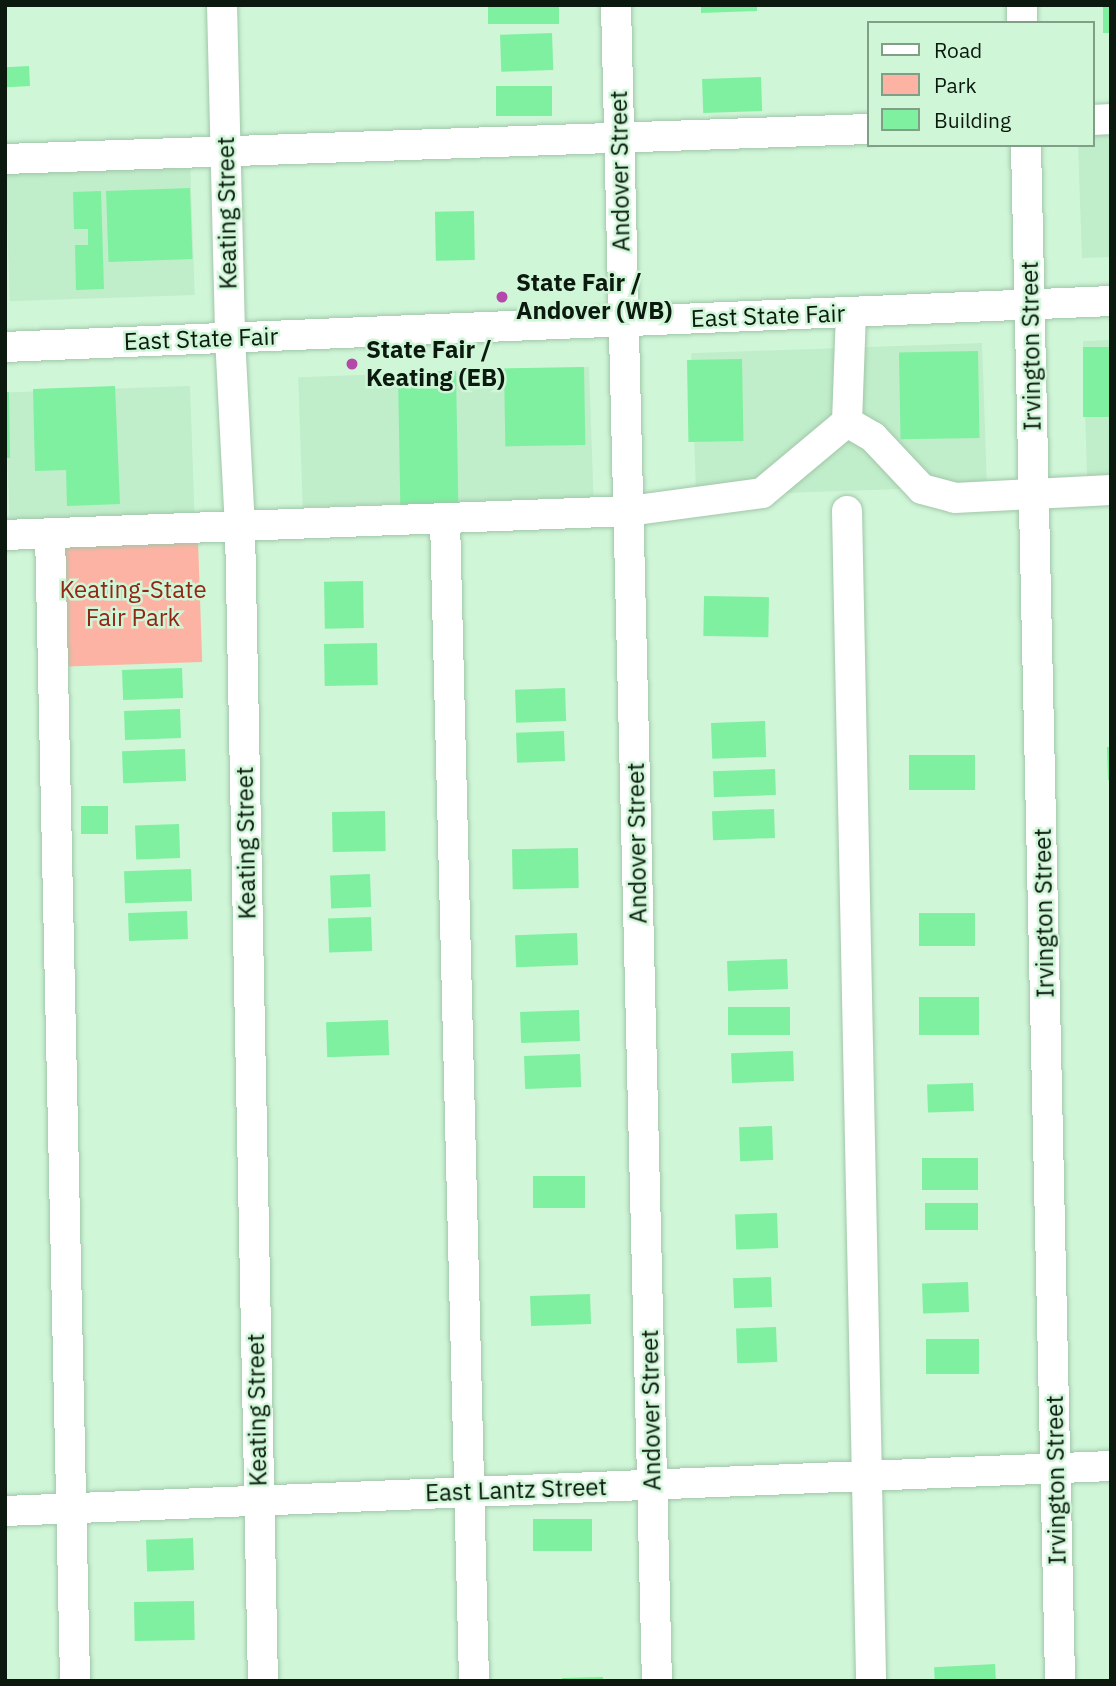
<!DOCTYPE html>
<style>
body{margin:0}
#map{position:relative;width:1116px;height:1686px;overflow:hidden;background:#d0f6d8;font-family:"IBM Plex Sans",sans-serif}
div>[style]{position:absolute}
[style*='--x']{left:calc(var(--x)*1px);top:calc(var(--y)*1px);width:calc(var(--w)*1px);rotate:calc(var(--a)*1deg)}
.built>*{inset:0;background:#c0edca;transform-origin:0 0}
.green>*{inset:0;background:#fdb3a4;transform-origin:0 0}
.building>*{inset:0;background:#7ef0a0;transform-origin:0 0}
.roads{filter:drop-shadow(0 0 2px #a1c6a9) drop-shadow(0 0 2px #a1c6a9)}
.minor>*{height:30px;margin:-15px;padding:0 15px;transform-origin:15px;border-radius:15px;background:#fff}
.dots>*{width:19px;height:19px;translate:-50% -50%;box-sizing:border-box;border:4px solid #d0f6d8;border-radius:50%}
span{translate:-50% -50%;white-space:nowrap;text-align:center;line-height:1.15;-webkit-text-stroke:5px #d0f6d8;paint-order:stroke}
.street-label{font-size:24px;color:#0b190e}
.poi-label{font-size:24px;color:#0b190e;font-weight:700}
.left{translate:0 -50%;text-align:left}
.park-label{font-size:24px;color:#922615}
.frame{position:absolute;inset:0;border:7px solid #0b190e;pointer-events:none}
.legend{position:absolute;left:867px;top:21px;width:228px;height:126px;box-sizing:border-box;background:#d0f6d8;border:2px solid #819e87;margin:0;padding:9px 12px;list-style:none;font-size:21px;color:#0b190e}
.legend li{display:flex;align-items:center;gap:14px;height:35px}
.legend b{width:35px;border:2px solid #819e87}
</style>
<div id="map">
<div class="built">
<div style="clip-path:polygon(1111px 128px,1111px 257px,1082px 258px,1078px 145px,1093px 145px,1093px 129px)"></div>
<div style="left:190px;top:159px;width:136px;height:185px;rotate:88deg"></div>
<div style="clip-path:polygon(1111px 340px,1111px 475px,1087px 476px,1083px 341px)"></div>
<div style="left:982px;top:343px;width:143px;height:291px;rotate:88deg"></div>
<div style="left:589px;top:367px;width:130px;height:291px;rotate:88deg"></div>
<div style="left:190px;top:386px;width:129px;height:185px;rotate:88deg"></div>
</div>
<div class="green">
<div style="left:198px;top:541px;width:121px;height:134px;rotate:88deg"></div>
</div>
<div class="building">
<div style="left:488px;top:5px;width:71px;height:19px"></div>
<div style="clip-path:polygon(701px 5px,757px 5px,757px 11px,701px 13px)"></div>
<div style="left:1103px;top:5px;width:8px;height:28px"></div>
<div style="left:552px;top:33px;width:37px;height:52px;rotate:88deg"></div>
<div style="left:29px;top:66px;width:20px;height:24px;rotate:87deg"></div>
<div style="left:761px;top:77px;width:34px;height:59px;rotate:88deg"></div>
<div style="left:552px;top:86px;width:30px;height:56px;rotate:90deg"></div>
<div style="left:190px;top:188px;width:71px;height:84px;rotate:88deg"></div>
<div style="clip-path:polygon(101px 191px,104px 289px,76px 290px,75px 245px,88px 245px,88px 229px,74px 229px,73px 192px)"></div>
<div style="left:474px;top:211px;width:49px;height:39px;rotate:89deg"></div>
<div style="left:1083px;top:347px;width:28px;height:70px"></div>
<div style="left:978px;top:351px;width:87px;height:79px;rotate:89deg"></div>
<div style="left:742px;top:359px;width:82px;height:55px;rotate:89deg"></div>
<div style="left:584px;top:367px;width:78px;height:80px;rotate:89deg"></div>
<div style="left:456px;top:371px;width:133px;height:58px;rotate:89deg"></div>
<div style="clip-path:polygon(115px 386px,120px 504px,67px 506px,66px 470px,35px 471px,33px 389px)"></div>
<div style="clip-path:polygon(5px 392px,9px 392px,10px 458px,5px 458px)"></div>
<div style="left:363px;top:581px;width:47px;height:39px;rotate:89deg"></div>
<div style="left:704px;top:596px;width:65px;height:40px;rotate:1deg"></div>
<div style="left:377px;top:643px;width:42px;height:53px;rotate:89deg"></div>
<div style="left:182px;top:668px;width:30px;height:60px;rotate:88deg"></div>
<div style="left:565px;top:688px;width:33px;height:50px;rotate:88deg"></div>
<div style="left:180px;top:709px;width:29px;height:56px;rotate:88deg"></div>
<div style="left:765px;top:721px;width:36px;height:54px;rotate:88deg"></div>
<div style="left:564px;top:731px;width:30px;height:48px;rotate:88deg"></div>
<div style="clip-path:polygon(1107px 747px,1111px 747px,1111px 780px,1108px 780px)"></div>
<div style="left:185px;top:749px;width:32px;height:63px;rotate:88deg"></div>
<div style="left:975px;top:755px;width:35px;height:66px;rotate:90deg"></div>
<div style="left:775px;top:769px;width:26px;height:62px;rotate:88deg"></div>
<div style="left:81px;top:806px;width:27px;height:28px"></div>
<div style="left:774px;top:809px;width:29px;height:62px;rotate:88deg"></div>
<div style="left:385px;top:811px;width:40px;height:53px;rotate:89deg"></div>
<div style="left:179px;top:824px;width:34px;height:44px;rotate:88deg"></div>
<div style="left:578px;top:848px;width:40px;height:66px;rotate:89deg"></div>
<div style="left:191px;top:869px;width:32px;height:67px;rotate:88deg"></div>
<div style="left:370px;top:874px;width:33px;height:40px;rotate:88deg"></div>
<div style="left:187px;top:911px;width:28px;height:59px;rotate:88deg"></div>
<div style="left:975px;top:913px;width:33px;height:56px;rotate:90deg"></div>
<div style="left:371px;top:917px;width:34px;height:43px;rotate:88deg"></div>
<div style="left:577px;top:933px;width:32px;height:62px;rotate:88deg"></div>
<div style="left:787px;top:959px;width:30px;height:60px;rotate:88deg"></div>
<div style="left:979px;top:997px;width:38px;height:60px;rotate:90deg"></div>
<div style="left:790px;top:1007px;width:28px;height:62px;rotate:90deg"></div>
<div style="left:579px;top:1010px;width:31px;height:59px;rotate:88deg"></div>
<div style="left:388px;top:1020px;width:35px;height:62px;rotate:88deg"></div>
<div style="left:793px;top:1051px;width:30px;height:62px;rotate:88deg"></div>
<div style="left:580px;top:1054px;width:33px;height:56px;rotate:88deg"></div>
<div style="left:973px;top:1083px;width:28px;height:46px;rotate:88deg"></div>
<div style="left:772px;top:1126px;width:34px;height:33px;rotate:88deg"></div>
<div style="left:978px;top:1158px;width:32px;height:56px;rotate:90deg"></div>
<div style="left:533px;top:1176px;width:52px;height:32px"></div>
<div style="left:978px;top:1203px;width:27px;height:53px;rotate:90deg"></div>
<div style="left:777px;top:1213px;width:35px;height:42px;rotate:88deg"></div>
<div style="left:771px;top:1277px;width:30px;height:38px;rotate:88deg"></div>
<div style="left:968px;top:1282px;width:30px;height:46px;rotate:88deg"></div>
<div style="left:590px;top:1294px;width:30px;height:60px;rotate:88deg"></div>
<div style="left:776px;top:1327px;width:35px;height:40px;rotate:88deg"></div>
<div style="left:979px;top:1339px;width:35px;height:53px;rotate:90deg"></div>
<div style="left:592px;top:1519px;width:32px;height:59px;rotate:90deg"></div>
<div style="left:193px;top:1538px;width:32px;height:47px;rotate:88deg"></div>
<div style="left:194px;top:1601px;width:39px;height:60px;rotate:89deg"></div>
<div style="left:995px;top:1664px;width:17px;height:61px;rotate:87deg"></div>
<div style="clip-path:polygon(603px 1677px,603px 1681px,562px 1681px,562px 1678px)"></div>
</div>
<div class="roads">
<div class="minor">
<div style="--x:222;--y:5;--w:332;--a:88.6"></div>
<div style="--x:230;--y:337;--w:191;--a:87"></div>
<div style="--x:240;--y:528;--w:1153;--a:88.86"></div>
<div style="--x:616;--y:5;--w:1677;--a:88.6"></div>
<div style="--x:1022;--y:5;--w:18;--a:90"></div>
<div style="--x:1093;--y:120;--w:18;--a:-3"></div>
<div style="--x:1026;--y:145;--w:1536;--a:88.73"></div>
<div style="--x:5;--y:159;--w:865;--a:-1.99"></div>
<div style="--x:5;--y:347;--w:1107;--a:-2.38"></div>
<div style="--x:847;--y:422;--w:110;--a:-87.9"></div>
<div style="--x:847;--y:511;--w:1170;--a:88.82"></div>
<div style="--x:445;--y:519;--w:1162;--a:88.57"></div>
<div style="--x:50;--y:533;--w:1148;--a:88.75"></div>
<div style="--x:5;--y:535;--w:624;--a:-2.2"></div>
<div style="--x:629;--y:511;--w:134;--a:-7.7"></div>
<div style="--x:762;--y:493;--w:111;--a:-39.9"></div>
<div style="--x:847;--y:422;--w:30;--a:30"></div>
<div style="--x:873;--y:437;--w:71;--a:46.7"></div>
<div style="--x:922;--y:489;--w:34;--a:15"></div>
<div style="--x:955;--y:498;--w:156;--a:-2.9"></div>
<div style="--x:5;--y:1511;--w:1107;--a:-2.33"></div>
</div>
</div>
<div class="dots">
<div style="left:502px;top:297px;background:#b449aa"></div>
<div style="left:352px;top:364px;background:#b449aa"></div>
</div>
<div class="street-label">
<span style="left:620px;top:171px;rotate:-91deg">Andover Street</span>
<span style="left:227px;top:213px;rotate:-91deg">Keating Street</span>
<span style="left:768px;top:316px;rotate:-2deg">East State Fair</span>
<span style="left:201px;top:339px;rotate:-2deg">East State Fair</span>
<span style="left:1031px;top:346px;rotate:-91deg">Irvington Street</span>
<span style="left:246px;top:843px;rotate:-91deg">Keating Street</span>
<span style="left:637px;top:843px;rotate:-91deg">Andover Street</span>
<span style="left:1044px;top:913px;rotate:-91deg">Irvington Street</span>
<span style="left:257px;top:1410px;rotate:-91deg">Keating Street</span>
<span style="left:651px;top:1410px;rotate:-91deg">Andover Street</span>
<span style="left:1056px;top:1480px;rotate:-91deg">Irvington Street</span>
<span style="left:516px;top:1490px;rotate:-2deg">East Lantz Street</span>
</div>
<div class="poi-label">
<span class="left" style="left:516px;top:297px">State Fair /<br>Andover (WB)</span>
<span class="left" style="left:366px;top:364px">State Fair /<br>Keating (EB)</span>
</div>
<div class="park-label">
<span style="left:133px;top:604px">Keating-State<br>Fair Park</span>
</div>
<div class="frame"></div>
<ul class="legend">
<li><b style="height:9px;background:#fff"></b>Road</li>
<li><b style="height:19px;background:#fdb3a4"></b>Park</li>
<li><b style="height:19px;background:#7ef0a0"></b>Building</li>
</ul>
</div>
